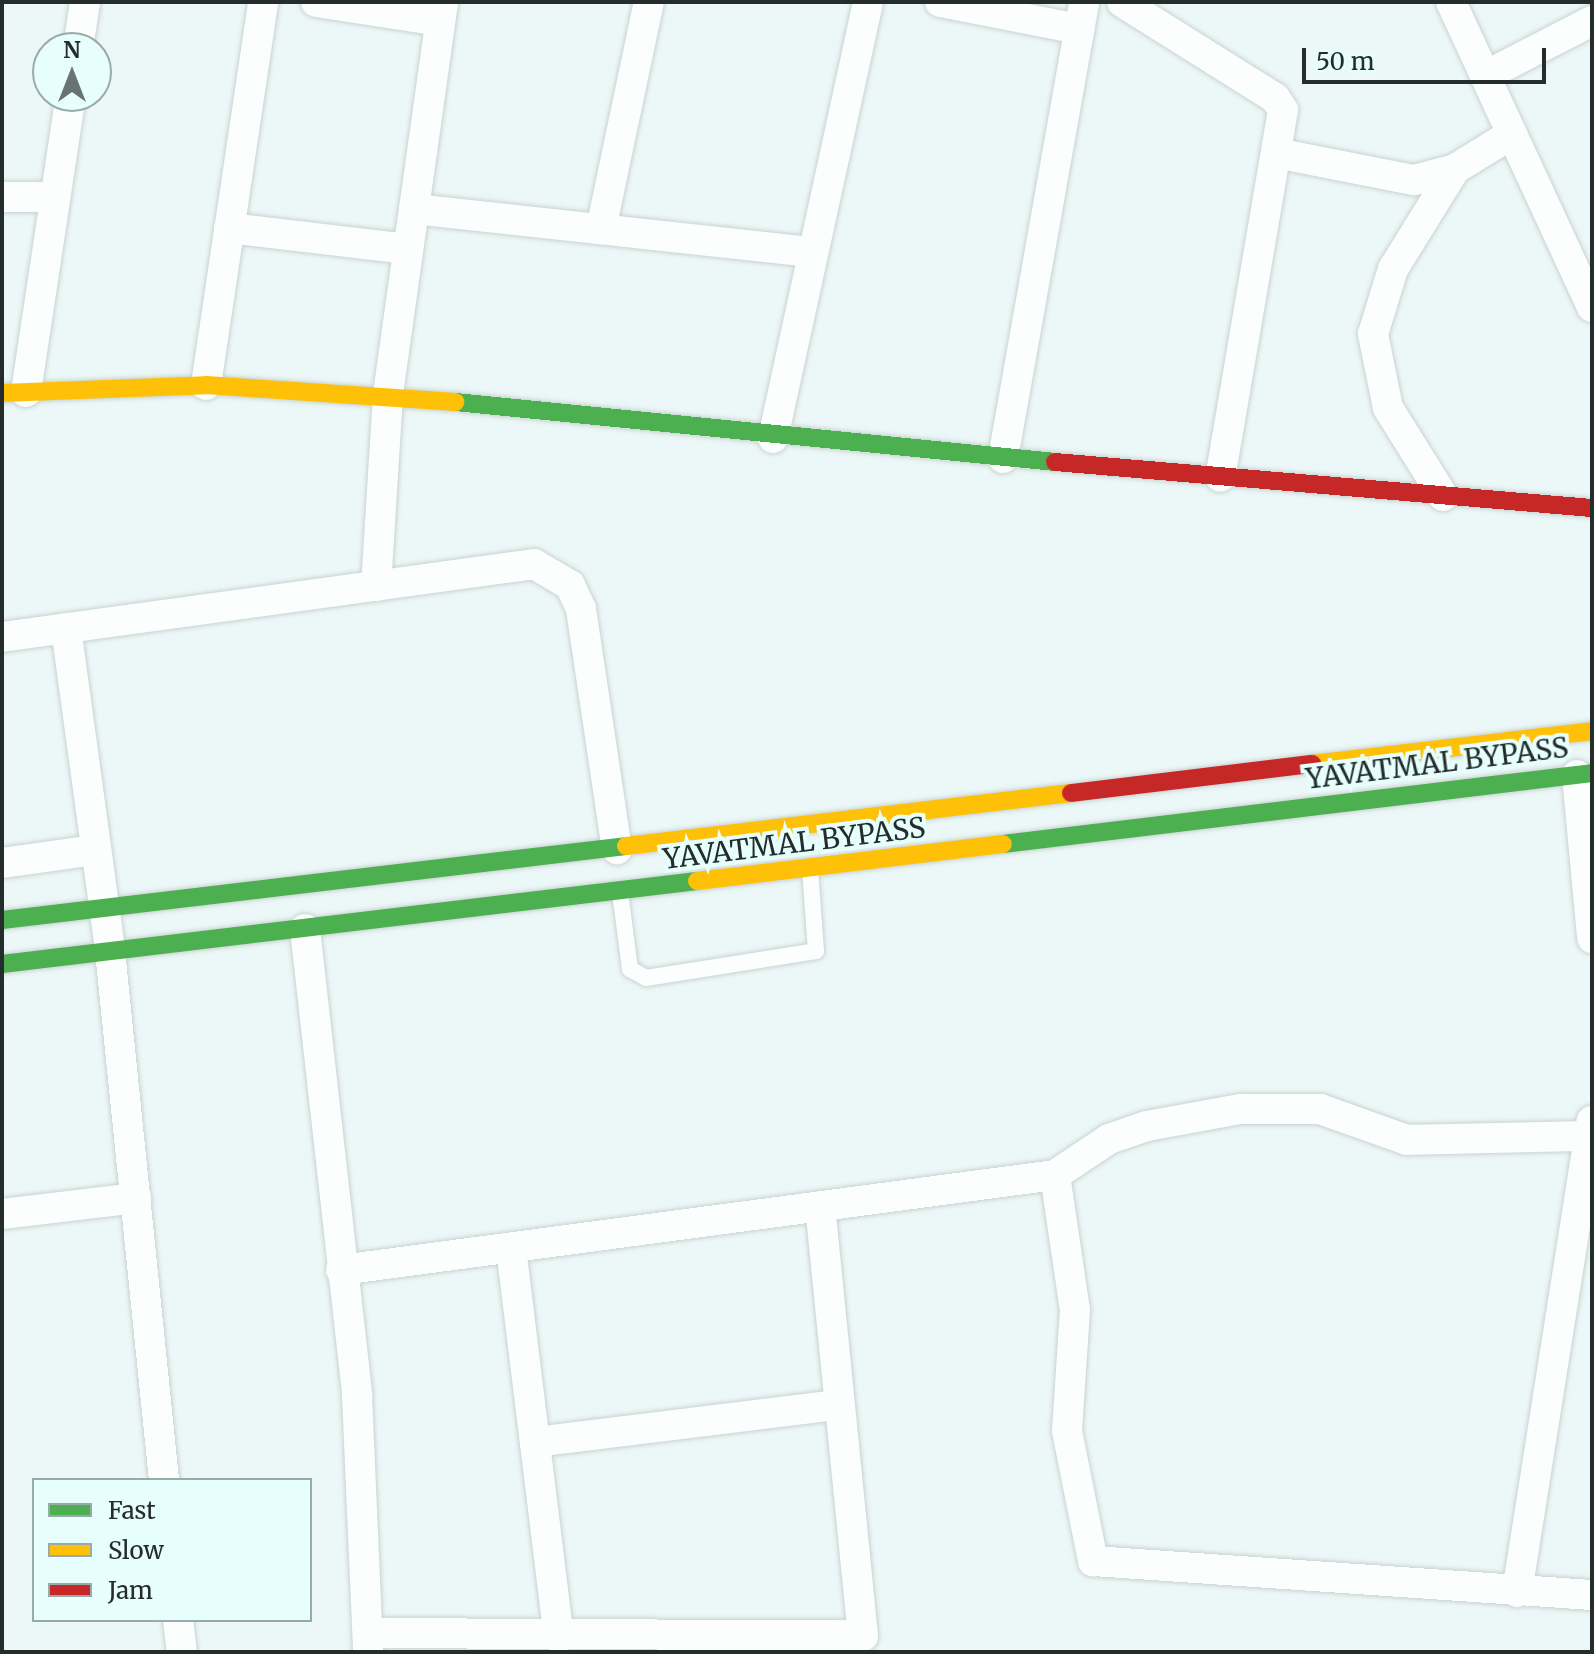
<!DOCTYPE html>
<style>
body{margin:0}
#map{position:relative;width:1594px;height:1654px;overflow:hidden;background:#ecf8f7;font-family:Merriweather,serif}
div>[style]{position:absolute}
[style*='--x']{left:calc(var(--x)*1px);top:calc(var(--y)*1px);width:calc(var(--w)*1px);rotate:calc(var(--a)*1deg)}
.roads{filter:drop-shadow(0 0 2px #c9d3d2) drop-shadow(0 0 2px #c9d3d2)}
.lane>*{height:16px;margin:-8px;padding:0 8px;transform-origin:8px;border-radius:8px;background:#fcfefe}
.street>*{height:30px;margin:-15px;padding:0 15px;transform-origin:15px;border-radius:15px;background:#fcfefe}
.fast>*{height:18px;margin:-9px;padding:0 9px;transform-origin:9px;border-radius:9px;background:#4caf50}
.slow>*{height:18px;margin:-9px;padding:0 9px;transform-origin:9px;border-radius:9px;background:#ffc107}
.jam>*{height:18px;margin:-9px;padding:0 9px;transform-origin:9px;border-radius:9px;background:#c62828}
span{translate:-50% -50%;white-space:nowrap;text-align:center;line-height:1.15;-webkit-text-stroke:8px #e6fefc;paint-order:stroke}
.street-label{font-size:28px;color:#242c2c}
.frame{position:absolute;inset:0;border:4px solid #242c2c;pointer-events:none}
.legend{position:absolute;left:32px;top:1478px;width:280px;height:144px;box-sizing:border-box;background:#e6fefc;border:2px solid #98aaa9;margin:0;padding:10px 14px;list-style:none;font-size:24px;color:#242c2c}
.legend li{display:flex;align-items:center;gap:16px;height:40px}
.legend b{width:40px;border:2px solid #98aaa9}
.north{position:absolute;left:32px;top:32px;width:80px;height:80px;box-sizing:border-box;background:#e6fefc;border:2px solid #98aaa9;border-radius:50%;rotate:0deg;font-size:22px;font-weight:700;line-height:32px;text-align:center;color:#242c2c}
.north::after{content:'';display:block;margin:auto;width:28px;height:36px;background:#6a7373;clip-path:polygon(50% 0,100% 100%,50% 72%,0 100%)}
.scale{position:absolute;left:1302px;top:48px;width:244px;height:36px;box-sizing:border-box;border:4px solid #242c2c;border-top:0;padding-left:10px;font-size:24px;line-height:28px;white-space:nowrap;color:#242c2c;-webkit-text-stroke:6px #e6fefc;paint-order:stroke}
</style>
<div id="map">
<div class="roads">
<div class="lane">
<div style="--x:620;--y:892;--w:78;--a:82.6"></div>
<div style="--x:630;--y:969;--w:18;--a:29"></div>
<div style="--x:646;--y:978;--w:172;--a:-9"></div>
<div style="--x:816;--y:951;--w:82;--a:-94.2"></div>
</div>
<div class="street">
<div style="--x:316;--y:2;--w:125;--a:8.7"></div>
<div style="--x:940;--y:2;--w:142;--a:11"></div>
<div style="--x:1122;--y:2;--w:181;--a:32.1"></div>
<div style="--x:1275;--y:98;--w:14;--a:56"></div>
<div style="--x:1283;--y:110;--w:372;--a:99.7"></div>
<div style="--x:1451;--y:2;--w:336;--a:65.2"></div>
<div style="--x:78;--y:48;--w:47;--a:-81.3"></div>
<div style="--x:1485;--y:76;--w:120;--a:-27.2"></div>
<div style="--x:1281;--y:154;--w:136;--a:11.1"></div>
<div style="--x:1414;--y:180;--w:42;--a:-15"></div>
<div style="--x:1455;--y:169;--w:67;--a:-31.6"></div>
<div style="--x:2;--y:197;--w:53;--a:0"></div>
<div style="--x:414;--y:209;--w:400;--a:6.2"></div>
<div style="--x:229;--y:228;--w:180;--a:6.7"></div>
<div style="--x:601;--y:229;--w:232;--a:-78.1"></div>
<div style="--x:206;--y:385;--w:387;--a:-81.5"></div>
<div style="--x:26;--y:392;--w:299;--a:-81.4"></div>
<div style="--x:773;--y:438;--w:446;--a:-77.7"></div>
<div style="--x:1003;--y:458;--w:463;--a:-79.9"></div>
<div style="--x:1443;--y:496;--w:104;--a:-122"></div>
<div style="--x:1388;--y:408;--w:76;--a:-101.5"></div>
<div style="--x:1373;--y:334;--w:68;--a:-72.9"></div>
<div style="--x:1393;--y:269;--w:118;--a:-58.2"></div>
<div style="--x:376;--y:586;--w:192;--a:-86.4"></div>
<div style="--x:388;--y:394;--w:396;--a:-82"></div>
<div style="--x:66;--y:628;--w:326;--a:82.2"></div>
<div style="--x:110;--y:951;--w:532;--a:84.17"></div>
<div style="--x:2;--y:637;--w:537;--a:-7.81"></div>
<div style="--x:534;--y:564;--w:42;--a:30.3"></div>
<div style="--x:570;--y:585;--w:26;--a:65"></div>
<div style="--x:581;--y:609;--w:243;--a:81.5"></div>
<div style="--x:1577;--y:775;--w:164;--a:84.7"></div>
<div style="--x:2;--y:863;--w:94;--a:-8"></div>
<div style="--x:305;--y:929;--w:470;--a:83.6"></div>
<div style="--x:357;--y:1396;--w:256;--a:87.5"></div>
<div style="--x:1055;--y:1175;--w:136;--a:81.6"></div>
<div style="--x:1075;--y:1310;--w:121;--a:93.8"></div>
<div style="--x:1067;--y:1431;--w:133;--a:78.7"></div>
<div style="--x:1093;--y:1561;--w:500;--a:3.9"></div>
<div style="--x:2;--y:1214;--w:135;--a:-6.8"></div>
<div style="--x:511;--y:1248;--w:393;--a:83"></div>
<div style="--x:341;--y:1270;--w:720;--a:-7.58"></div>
<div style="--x:1055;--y:1175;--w:65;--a:-33.7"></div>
<div style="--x:1109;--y:1139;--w:40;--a:-18.9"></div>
<div style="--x:1147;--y:1126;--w:96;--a:-10.3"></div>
<div style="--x:1241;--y:1109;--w:79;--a:0"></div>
<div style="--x:1320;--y:1109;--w:92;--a:19.6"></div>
<div style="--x:1407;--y:1140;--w:178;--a:-1.3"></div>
<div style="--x:535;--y:1442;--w:304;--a:-7"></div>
<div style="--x:1517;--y:1592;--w:477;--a:-81"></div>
<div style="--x:178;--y:1620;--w:32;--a:83"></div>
<div style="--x:369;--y:1633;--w:494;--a:0.3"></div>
<div style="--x:863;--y:1636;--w:430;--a:-95.7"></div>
</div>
<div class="fast">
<div style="--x:455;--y:402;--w:603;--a:5.71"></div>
<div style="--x:1003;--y:844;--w:593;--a:-6.87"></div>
<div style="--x:2;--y:920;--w:628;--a:-6.76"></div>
<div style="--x:2;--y:964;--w:700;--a:-6.81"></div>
</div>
<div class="slow">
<div style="--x:2;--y:393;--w:204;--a:-2.2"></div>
<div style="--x:206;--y:385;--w:250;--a:3.9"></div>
<div style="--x:1312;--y:764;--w:282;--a:-6.7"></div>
<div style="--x:626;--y:846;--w:448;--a:-6.8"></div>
<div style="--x:697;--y:881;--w:308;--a:-6.9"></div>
</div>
<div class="jam">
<div style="--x:1055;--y:462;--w:539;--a:4.9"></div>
<div style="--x:1071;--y:793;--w:243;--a:-6.9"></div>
</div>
</div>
<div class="street-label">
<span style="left:1437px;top:763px;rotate:-7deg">YAVATMAL BYPASS</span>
<span style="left:794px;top:843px;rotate:-7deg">YAVATMAL BYPASS</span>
</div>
<div class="frame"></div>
<ul class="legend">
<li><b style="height:10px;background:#4caf50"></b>Fast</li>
<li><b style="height:10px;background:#ffc107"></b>Slow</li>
<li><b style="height:10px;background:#c62828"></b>Jam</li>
</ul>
<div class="north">N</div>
<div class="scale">50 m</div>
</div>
